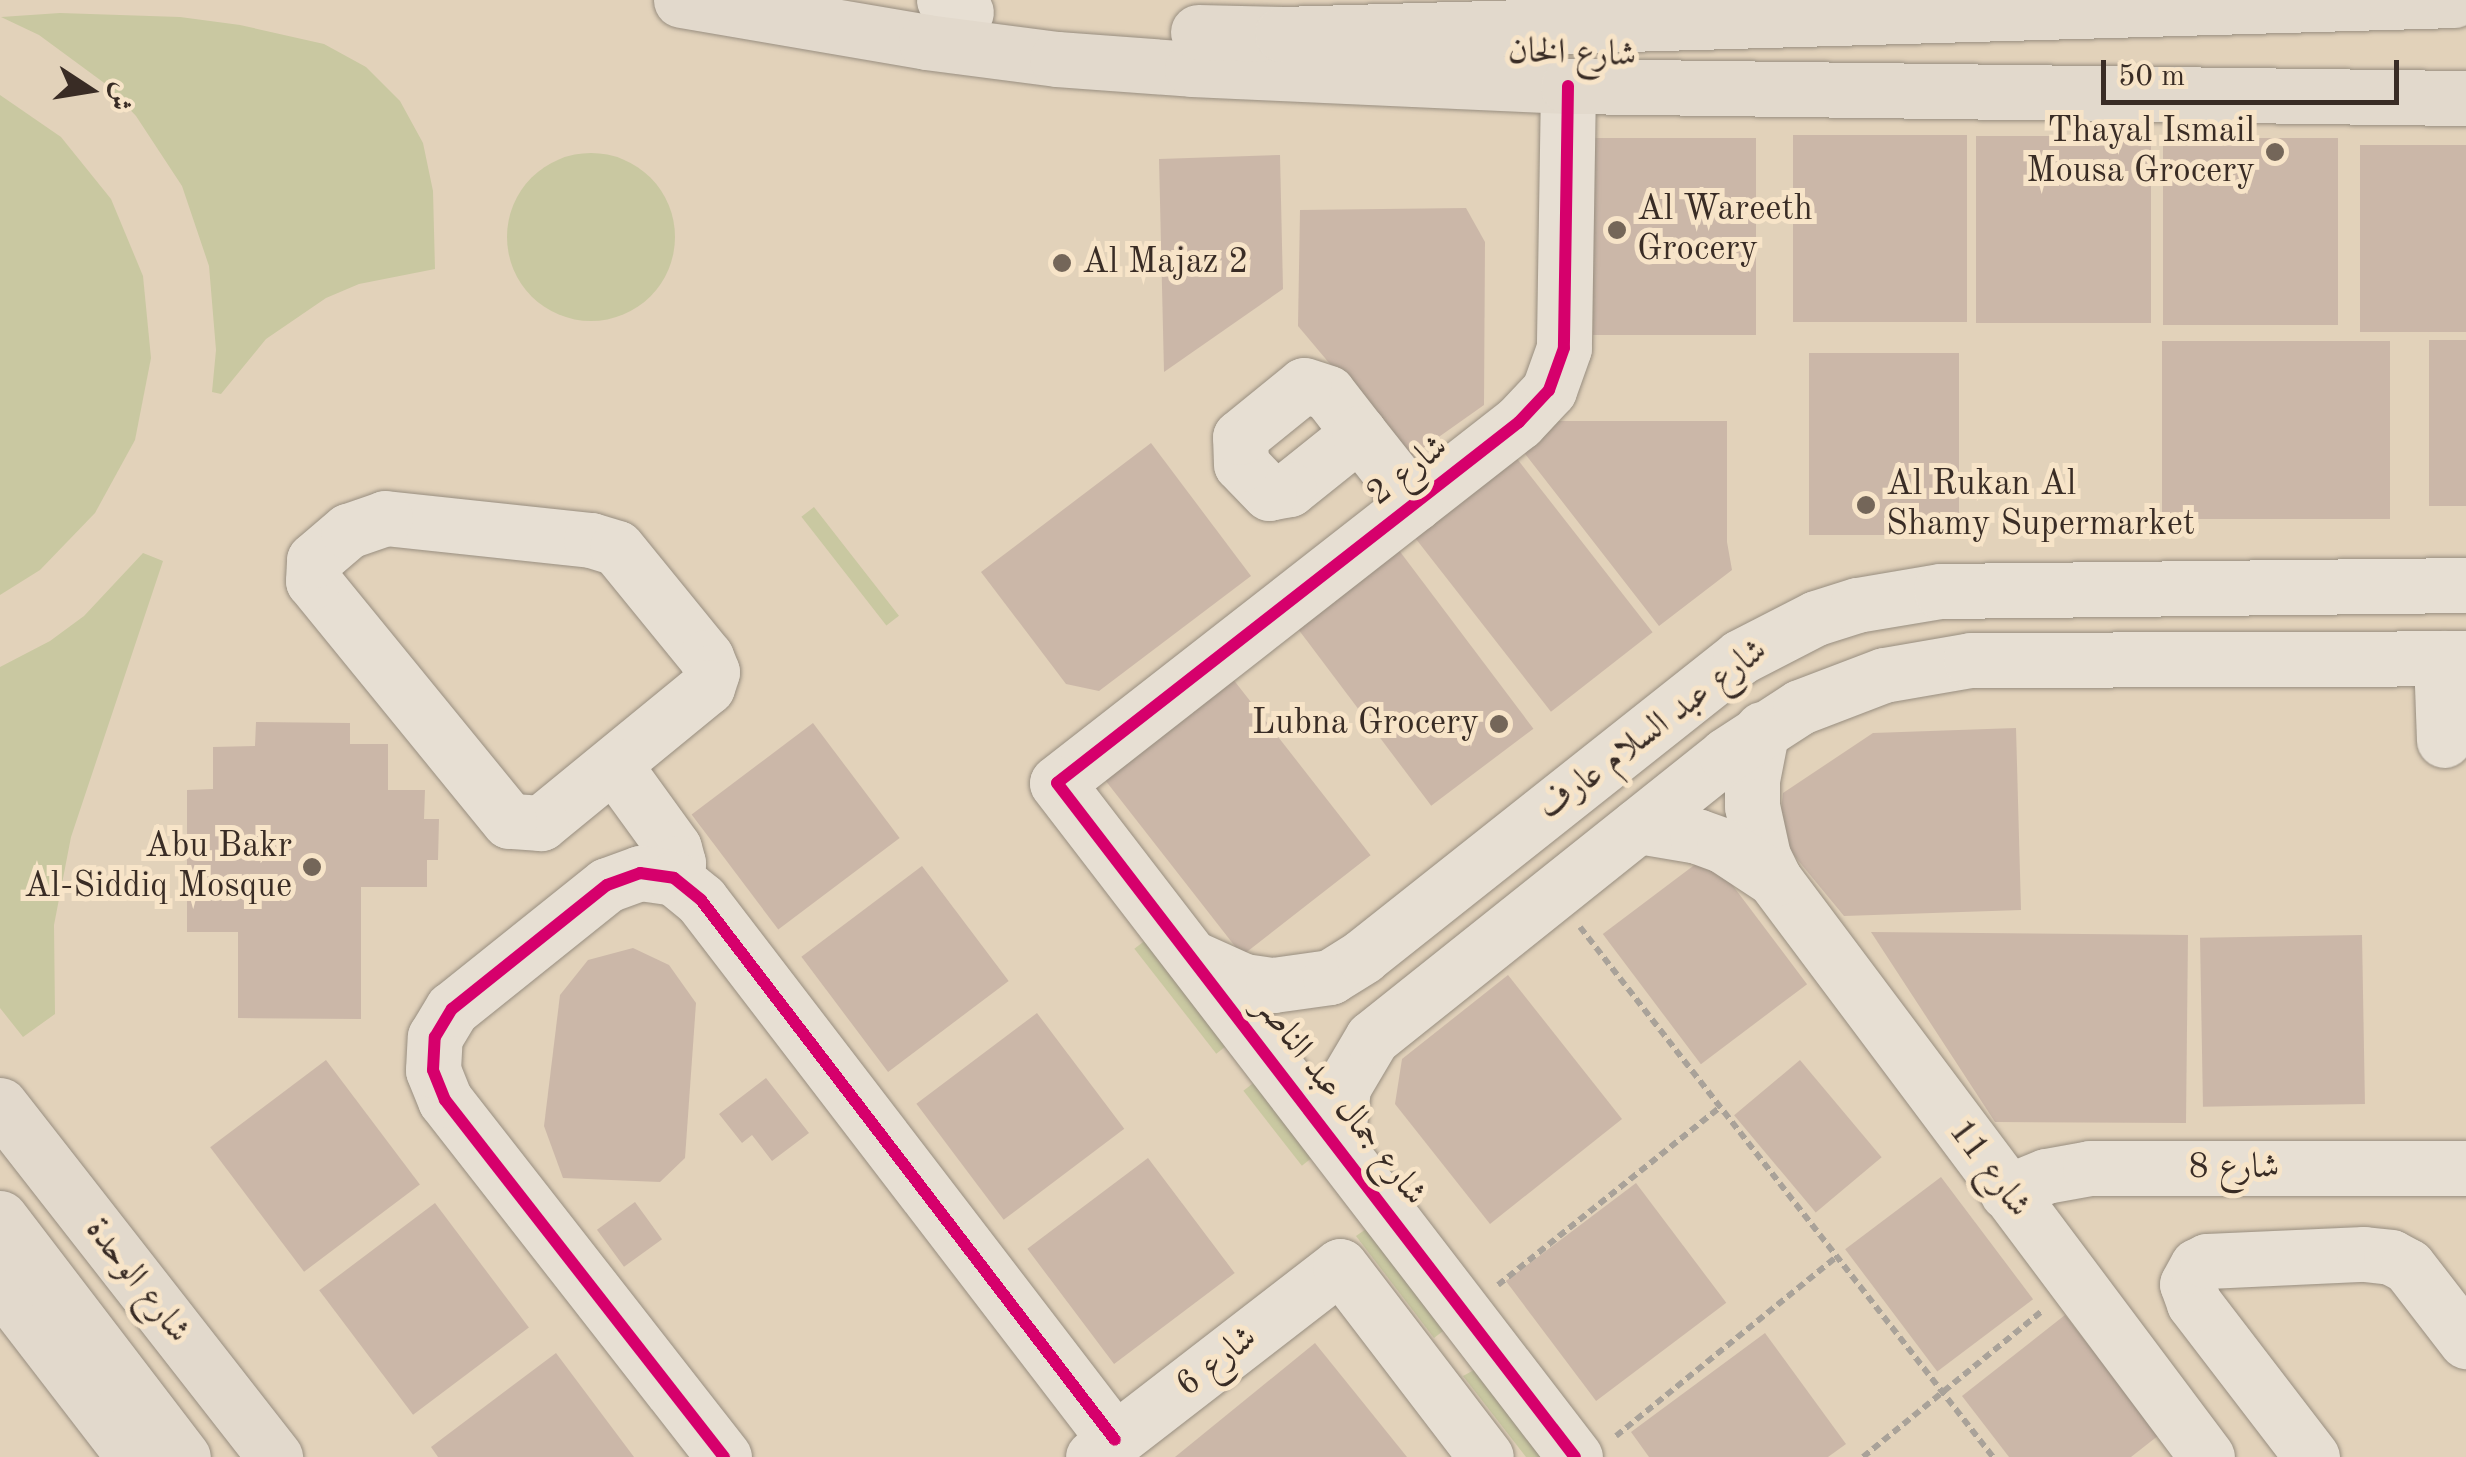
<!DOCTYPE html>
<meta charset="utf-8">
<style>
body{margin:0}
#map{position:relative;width:2466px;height:1457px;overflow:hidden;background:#e2d2ba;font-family:"Old Standard TT",Amiri,serif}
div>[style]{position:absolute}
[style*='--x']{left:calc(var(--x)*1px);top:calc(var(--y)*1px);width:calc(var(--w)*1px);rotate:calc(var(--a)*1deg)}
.green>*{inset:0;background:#c9c8a1;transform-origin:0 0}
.round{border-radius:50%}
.building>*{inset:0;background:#cbb7a8;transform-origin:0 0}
.path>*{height:6px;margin-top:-3px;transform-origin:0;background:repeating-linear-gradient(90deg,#a9a299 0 8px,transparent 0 13px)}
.roads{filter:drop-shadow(0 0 2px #988e80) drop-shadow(0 0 2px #988e80)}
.minor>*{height:55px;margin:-27.5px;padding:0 27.5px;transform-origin:27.5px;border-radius:27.5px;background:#e7dfd3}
.major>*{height:55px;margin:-27.5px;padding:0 27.5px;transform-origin:27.5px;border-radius:27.5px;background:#e2d9cc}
.highway>*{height:55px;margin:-27.5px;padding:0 27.5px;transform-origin:27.5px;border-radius:27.5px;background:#e2d9cc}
.cycleway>*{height:12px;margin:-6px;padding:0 6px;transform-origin:6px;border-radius:6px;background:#d6006c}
.dots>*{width:28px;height:28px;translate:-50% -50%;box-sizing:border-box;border:5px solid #f7e4c8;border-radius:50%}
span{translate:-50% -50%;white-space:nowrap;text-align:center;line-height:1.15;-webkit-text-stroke:10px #f7e4c8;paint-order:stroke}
.street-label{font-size:35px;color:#392c25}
.poi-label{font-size:35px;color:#392c25}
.right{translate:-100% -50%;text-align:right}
.left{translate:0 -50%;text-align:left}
.north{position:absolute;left:40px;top:40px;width:100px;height:100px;-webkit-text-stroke:8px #f7e4c8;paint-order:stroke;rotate:102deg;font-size:28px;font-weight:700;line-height:40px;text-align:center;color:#392c25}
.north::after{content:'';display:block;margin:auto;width:35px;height:45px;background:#392c25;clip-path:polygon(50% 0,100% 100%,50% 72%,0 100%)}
.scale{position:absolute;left:2101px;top:60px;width:298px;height:45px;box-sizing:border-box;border:5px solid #392c25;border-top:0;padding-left:12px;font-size:30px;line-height:35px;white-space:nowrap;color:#392c25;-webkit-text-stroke:8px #f7e4c8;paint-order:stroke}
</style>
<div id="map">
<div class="green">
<div style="clip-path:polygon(60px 13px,180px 17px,240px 25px,324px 44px,366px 67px,400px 101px,423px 143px,433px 191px,435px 269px,359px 284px,326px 298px,266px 339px,221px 394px,212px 392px,216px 350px,209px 266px,182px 186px,136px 116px,107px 85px,39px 35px,1px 17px)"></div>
<div style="clip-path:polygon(0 95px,61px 137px,111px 199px,143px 276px,151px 358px,135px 440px,95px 513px,40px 570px,0 595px)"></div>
<div class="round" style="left:507px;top:153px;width:168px;height:168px"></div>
<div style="left:814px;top:507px;width:138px;height:16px;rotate:52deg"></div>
<div style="clip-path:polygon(143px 553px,163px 561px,71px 837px,54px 925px,55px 1014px,23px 1037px,0 1008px,0 667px,50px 641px,84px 616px)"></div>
<div style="left:1147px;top:939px;width:133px;height:16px;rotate:52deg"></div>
<div style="left:1256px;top:1081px;width:95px;height:16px;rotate:52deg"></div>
<div style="clip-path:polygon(1369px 1227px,1443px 1331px,1434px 1338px,1356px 1236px)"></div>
<div style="clip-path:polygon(1474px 1370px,1546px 1457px,1526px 1457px,1463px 1376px)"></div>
</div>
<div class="building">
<div style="left:1967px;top:135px;width:187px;height:174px;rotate:90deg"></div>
<div style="left:2151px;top:136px;width:187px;height:175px;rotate:90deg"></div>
<div style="left:1756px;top:138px;width:197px;height:163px;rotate:90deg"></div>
<div style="left:2163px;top:138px;width:175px;height:187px"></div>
<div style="left:2466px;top:145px;width:187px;height:106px;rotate:90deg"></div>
<div style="clip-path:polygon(1280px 155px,1283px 289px,1164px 372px,1159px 159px)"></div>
<div style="clip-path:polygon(1466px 208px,1485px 242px,1484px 405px,1409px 458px,1298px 326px,1300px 210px)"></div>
<div style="left:2466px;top:340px;width:166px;height:37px;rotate:90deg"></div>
<div style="left:2162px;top:341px;width:228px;height:178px"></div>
<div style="left:1809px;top:353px;width:150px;height:182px"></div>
<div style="clip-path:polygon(1542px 421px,1727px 421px,1727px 542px,1732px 570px,1659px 626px,1519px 446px)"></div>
<div style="clip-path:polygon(1151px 443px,1251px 576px,1099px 691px,1066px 684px,981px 572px)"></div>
<div style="left:1511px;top:451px;width:230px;height:129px;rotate:52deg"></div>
<div style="left:1392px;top:541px;width:235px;height:128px;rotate:53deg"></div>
<div style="left:1229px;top:674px;width:230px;height:163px;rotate:52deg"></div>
<div style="clip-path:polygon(256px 722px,350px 723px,350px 744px,388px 744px,388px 790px,425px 790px,424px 819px,439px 819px,438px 860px,427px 860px,427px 887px,361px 887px,361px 1019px,238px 1018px,238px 932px,187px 932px,187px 790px,213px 789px,213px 747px,255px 746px)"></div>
<div style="left:813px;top:723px;width:144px;height:152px;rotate:53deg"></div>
<div style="clip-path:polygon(2016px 728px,2021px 910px,1844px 916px,1778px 836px,1783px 793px,1873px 733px)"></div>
<div style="left:1709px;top:854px;width:163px;height:133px;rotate:53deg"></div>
<div style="left:922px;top:866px;width:144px;height:151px;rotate:53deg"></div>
<div style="clip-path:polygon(1871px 932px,2188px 935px,2186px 1123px,1995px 1122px)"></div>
<div style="left:2362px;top:935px;width:169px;height:162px;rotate:89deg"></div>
<div style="clip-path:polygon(633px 948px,669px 965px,696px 1003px,685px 1158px,660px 1182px,563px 1178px,544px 1126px,560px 995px,588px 960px)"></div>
<div style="clip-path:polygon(1508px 975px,1622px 1119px,1490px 1224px,1395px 1104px,1402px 1059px)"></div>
<div style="left:1037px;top:1013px;width:145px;height:151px;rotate:53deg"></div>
<div style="left:326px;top:1060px;width:156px;height:145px;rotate:53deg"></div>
<div style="left:1800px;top:1060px;width:127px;height:86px;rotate:50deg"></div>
<div style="clip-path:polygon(766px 1078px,809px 1133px,772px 1161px,752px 1135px,742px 1143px,719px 1114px)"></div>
<div style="left:1148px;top:1158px;width:144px;height:151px;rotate:53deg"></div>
<div style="left:1941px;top:1177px;width:153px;height:120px;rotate:53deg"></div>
<div style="left:1636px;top:1183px;width:150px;height:163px;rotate:53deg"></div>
<div style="left:635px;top:1202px;width:46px;height:47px;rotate:54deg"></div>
<div style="left:435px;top:1203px;width:156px;height:145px;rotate:53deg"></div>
<div style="clip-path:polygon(2065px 1315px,2159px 1435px,2131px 1457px,2009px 1457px,1962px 1396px)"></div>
<div style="clip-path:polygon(1765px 1333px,1846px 1444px,1828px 1457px,1649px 1457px,1631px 1432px)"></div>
<div style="clip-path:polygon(1315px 1343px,1407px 1457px,1175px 1457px)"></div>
<div style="clip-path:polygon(556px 1353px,634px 1457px,438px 1457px,431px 1447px)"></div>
</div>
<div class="path">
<div style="--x:1580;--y:927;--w:672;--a:52.07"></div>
<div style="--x:1498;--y:1285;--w:283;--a:-38.7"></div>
<div style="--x:1616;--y:1436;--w:284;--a:-39.1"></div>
<div style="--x:1863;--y:1457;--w:232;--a:-39.2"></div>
</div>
<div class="roads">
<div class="minor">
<div style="--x:944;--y:0;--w:25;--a:29"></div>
<div style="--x:1568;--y:86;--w:262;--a:90.9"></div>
<div style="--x:1564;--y:348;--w:45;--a:109.7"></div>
<div style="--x:1549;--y:390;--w:44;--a:133.2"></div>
<div style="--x:1519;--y:422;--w:586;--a:142"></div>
<div style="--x:1057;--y:783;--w:850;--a:52.46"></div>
<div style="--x:1304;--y:385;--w:25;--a:18"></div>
<div style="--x:1328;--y:393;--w:51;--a:52.2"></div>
<div style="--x:1359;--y:433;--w:90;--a:141.3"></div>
<div style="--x:1289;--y:489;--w:20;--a:169"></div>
<div style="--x:1269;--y:493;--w:40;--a:-134"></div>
<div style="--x:1241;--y:464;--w:27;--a:-92"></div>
<div style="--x:1240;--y:437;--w:82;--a:-39.1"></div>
<div style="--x:1359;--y:433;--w:90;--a:51.7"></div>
<div style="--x:385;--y:518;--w:207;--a:6.1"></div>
<div style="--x:591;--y:540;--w:27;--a:17"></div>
<div style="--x:617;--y:548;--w:141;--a:50.8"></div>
<div style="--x:706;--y:657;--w:16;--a:68"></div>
<div style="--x:712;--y:672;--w:16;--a:108"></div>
<div style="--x:707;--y:687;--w:215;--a:140.7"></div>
<div style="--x:541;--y:823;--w:32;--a:-176"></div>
<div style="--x:509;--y:821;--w:310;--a:-129.2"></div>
<div style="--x:313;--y:581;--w:21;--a:-87"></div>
<div style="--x:314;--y:560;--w:45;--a:-40.5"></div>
<div style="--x:348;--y:531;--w:39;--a:-19"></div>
<div style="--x:2441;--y:658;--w:82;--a:87.9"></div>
<div style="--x:1762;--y:729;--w:52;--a:101.1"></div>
<div style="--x:1752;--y:780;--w:26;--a:90"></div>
<div style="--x:1752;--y:806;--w:51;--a:77.6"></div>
<div style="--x:1763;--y:856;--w:25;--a:64"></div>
<div style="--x:1774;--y:879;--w:722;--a:53.16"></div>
<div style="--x:614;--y:765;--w:102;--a:54.1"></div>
<div style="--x:674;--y:848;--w:16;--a:75"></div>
<div style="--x:678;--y:863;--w:16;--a:105"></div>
<div style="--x:1638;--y:826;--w:60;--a:9.6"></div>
<div style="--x:1697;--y:836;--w:29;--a:20"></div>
<div style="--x:1724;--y:846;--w:60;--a:33.4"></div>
<div style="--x:1193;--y:958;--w:56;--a:24.3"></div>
<div style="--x:1244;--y:981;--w:29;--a:8"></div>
<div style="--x:1273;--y:985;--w:58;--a:-8"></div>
<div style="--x:1330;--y:977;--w:39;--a:-32"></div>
<div style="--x:1363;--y:956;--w:481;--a:-38.4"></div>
<div style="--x:1740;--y:657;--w:85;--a:-27.2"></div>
<div style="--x:1816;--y:618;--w:43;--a:-17.6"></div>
<div style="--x:1857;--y:605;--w:85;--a:-9.5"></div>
<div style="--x:1941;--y:591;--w:525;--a:-0.65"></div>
<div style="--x:1337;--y:1146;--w:59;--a:-84.2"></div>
<div style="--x:1343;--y:1087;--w:57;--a:-59.4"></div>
<div style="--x:1372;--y:1038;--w:453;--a:-38.6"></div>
<div style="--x:1726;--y:755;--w:88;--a:-33"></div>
<div style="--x:1800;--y:707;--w:90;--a:-20.9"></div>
<div style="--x:1884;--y:675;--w:88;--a:-9.8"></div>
<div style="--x:1971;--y:660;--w:495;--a:-0.2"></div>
<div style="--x:2007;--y:1192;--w:42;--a:-22.3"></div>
<div style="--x:2046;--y:1176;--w:45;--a:-10.3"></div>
<div style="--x:2090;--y:1168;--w:376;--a:0"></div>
<div style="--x:724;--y:1457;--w:453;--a:-128"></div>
<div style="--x:445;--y:1100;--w:32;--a:-112"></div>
<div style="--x:433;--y:1070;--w:33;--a:-87"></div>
<div style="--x:435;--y:1037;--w:33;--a:-59"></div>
<div style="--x:452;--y:1009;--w:198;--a:-38.7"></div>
<div style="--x:607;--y:885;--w:35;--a:-20"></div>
<div style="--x:640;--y:873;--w:34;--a:8"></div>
<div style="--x:674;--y:878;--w:35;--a:39"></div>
<div style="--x:701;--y:900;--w:680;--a:52.52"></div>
<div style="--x:1093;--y:1457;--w:312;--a:-37.7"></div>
<div style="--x:1340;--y:1266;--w:240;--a:52.6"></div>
<div style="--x:2312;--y:1457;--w:194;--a:-127.5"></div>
<div style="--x:2194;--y:1303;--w:20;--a:-110"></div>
<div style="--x:2187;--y:1284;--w:21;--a:-61"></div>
<div style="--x:2197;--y:1266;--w:11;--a:-27"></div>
<div style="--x:2207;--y:1261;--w:157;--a:-2.6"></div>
<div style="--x:2364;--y:1254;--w:27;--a:6"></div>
<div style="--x:2391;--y:1257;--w:19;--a:28"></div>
<div style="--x:2408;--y:1266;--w:95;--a:52.3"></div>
</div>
<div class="major">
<div style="--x:681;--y:0;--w:249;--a:9.7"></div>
<div style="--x:926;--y:42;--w:132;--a:7.4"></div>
<div style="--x:1057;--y:59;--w:135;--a:4.2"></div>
<div style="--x:1192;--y:69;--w:376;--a:2.6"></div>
<div style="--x:1568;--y:86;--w:898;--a:0.77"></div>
<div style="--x:1198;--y:32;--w:84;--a:1.4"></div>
<div style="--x:1282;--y:34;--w:1172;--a:-1.66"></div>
<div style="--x:0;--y:1283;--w:220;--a:52.4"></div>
</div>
<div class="highway">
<div style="--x:0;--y:1105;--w:447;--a:52"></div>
<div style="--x:0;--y:1218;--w:301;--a:52.6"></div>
</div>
</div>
<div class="cycleway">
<div style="--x:1568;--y:86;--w:262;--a:90.9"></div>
<div style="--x:1564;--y:348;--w:45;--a:109.7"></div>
<div style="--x:1549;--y:390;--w:44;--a:133.2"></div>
<div style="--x:1519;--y:422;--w:586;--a:142"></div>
<div style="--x:1057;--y:783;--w:850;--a:52.46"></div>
<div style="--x:724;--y:1457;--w:453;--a:-128"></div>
<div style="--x:445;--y:1100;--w:32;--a:-112"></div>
<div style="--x:433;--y:1070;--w:33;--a:-87"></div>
<div style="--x:435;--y:1037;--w:33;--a:-59"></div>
<div style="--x:452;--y:1009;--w:198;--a:-38.7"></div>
<div style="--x:607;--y:885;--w:35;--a:-20"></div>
<div style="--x:640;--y:873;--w:34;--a:8"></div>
<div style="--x:674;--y:878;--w:35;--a:39"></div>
<div style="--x:701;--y:900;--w:680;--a:52.52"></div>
</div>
<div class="dots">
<div style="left:2275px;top:152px;background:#746659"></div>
<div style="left:1617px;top:230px;background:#746659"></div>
<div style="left:1062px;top:263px;background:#746659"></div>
<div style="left:1866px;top:505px;background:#746659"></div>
<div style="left:1499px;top:724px;background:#746659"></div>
<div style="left:312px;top:867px;background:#746659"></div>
</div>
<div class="street-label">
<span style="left:1572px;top:54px;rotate:2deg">شارع الخان</span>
<span style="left:1408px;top:471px;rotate:-38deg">شارع 2</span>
<span style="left:1653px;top:730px;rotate:-37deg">شارع عبد السلام عارف</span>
<span style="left:1340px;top:1101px;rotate:52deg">شارع جمال عبد الناصر</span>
<span style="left:2234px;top:1168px">شارع 8</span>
<span style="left:1989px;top:1169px;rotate:53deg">شارع 11</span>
<span style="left:137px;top:1281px;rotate:52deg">شارع الوحدة</span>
<span style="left:1217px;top:1362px;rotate:-38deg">شارع 6</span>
</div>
<div class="poi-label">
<span class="right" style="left:2255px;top:152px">Thayal Ismail<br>Mousa Grocery</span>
<span class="left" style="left:1637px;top:230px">Al Wareeth<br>Grocery</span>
<span class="left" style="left:1082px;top:263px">Al Majaz 2</span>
<span class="left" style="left:1886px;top:505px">Al Rukan Al<br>Shamy Supermarket</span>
<span class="right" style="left:1479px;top:724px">Lubna Grocery</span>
<span class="right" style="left:292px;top:867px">Abu Bakr<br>Al-Siddiq Mosque</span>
</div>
<div class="north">ش</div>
<div class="scale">50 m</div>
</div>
